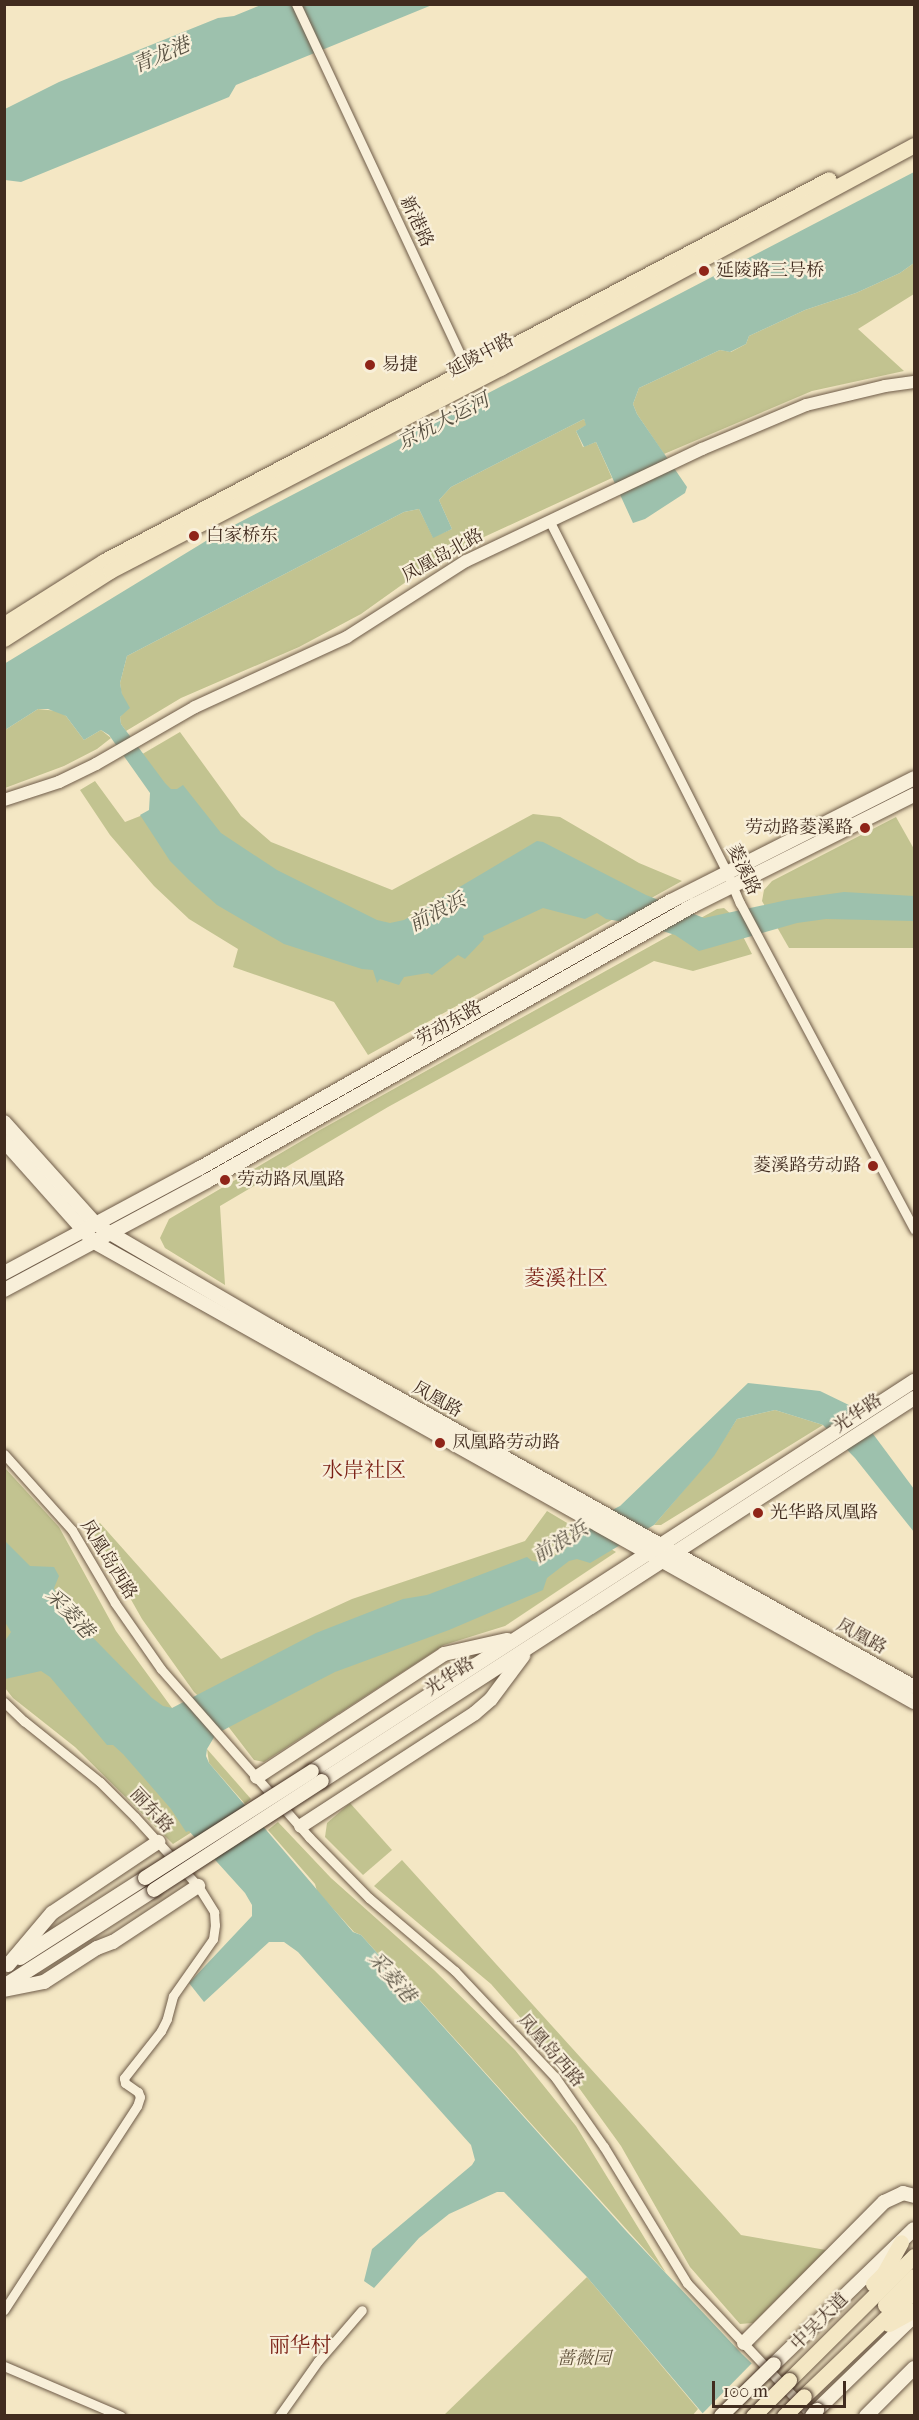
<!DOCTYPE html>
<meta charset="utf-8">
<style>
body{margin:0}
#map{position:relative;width:919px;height:2420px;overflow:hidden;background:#f4e7c4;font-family:"IM FELL French Canon","Noto Serif SC",serif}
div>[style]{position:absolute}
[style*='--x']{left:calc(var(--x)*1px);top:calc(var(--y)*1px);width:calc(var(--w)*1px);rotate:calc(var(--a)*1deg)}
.green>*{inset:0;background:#c2c390}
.water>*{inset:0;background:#9dc1ad}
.pier>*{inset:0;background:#f4e7c4}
.roads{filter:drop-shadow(0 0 2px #6e5b48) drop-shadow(0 0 2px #6e5b48)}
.minor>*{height:9px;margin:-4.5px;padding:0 4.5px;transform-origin:4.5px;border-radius:4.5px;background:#f8efd9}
.tertiary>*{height:12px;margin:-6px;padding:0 6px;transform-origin:6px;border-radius:6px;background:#f8efd9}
.secondary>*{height:14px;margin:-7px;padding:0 7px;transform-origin:7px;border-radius:7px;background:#f8efd9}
.primary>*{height:15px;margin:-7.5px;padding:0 7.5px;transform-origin:7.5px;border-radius:7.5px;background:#f4e7c4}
.bridges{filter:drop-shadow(0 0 2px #412c1f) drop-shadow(0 0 2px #412c1f)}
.secondary-bridge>*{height:14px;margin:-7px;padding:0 7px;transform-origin:7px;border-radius:7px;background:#f8efd9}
.primary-bridge>*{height:15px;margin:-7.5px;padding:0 7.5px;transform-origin:7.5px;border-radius:7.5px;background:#f4e7c4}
.dots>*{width:16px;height:16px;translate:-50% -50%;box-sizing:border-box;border:3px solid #f8efd9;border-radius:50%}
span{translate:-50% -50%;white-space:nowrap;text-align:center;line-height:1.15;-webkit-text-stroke:4.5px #f8efd9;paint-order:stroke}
.street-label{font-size:18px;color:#412c1f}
.poi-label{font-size:18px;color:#412c1f}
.left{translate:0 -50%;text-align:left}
.right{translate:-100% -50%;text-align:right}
.park-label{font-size:18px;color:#61523b;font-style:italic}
.water-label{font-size:20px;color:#585142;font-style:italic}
.quarter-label{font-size:21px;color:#7a1f14}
.frame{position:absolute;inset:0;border:6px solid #412c1f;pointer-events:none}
.scale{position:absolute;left:712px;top:2381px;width:134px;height:27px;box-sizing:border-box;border:3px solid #412c1f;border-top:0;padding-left:8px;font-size:18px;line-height:21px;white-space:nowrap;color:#412c1f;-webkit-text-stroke:4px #f8efd9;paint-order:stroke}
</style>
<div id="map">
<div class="green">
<div style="clip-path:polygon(914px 263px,914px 294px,858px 329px,904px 371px,812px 391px,664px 454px,637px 414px,633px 404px,639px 388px,720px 350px,731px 352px,746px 344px,749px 336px,805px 310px,856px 293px,900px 273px)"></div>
<div style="clip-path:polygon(584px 419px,587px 425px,576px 431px,583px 447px,596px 442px,612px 478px,473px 542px,410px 579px,361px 614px,299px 647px,181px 698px,126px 731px,121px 724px,120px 717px,124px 712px,120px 683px,127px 656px,404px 512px,419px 509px,433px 537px,452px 529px,439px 500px,451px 487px)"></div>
<div style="clip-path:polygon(38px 709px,58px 711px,66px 716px,84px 740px,101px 730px,111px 738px,97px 749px,64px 766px,5px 788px,5px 730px)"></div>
<div style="clip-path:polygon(180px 732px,241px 816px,271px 842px,392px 890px,533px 814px,560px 817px,639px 863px,682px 881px,368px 1055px,334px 1002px,233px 967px,238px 949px,189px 919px,154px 886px,110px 835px,80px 790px,95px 781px,125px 822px,158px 809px,139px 756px)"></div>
<div style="clip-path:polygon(896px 817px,914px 849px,914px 948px,789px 948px,762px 901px,764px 890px,772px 881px)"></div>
<div style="clip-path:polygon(724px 908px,732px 915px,752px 954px,693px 971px,654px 961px,388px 1107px,220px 1206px,225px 1285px,165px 1248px,160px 1238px,169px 1219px,320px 1130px,717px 909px)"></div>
<div style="clip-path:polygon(775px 1410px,823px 1425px,661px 1525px,654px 1525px,712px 1457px,737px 1419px)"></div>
<div style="clip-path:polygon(5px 1468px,59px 1527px,116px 1631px,172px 1708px,163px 1718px,5px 1551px)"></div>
<div style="clip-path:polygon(547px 1511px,616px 1552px,505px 1626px,444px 1645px,264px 1762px,254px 1760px,224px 1721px,194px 1692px,142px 1619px,91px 1529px,100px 1523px,221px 1659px,352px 1599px,525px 1541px)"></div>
<div style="clip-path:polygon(4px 1609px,203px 1825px,173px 1844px,75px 1747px,13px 1698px,5px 1688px)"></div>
<div style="clip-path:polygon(207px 1749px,251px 1799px,245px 1804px,209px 1763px)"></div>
<div style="clip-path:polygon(350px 1803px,392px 1850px,363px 1875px,325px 1837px,327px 1823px)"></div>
<div style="clip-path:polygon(278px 1822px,331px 1878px,434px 1970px,515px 2050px,576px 2126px,666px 2273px,361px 1935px,354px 1932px,317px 1891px,315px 1884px,268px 1830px)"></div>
<div style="clip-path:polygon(402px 1860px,741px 2235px,826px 2250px,753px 2323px,740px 2324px,690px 2267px,621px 2146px,566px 2070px,491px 1984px,374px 1886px)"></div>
<div style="clip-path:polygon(587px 2277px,698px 2409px,692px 2416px,443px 2416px)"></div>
</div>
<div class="water">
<div style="clip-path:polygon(261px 5px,432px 5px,236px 85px,229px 97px,21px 182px,5px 180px,5px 109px,59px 82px,218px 18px,234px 16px)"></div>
<div style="clip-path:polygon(914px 172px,914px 263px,900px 273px,856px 293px,805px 310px,749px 336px,746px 344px,730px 352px,720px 350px,639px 388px,633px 404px,637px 414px,687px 487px,685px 493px,645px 519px,633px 523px,596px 442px,584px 447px,576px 431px,586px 425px,584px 419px,451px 487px,439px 500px,452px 529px,433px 538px,419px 509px,404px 512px,127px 656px,120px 683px,122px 694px,130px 708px,120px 717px,121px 724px,165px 783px,171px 789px,177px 789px,183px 785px,221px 833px,277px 870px,377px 920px,390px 923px,404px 920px,537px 841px,543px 842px,646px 895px,704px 918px,787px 900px,844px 892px,914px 896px,914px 921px,826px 919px,797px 923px,699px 951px,675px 935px,647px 926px,606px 919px,597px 913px,585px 919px,543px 908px,483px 936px,484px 939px,465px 959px,458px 955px,432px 975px,428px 973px,404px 977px,399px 985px,380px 979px,377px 983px,373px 970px,362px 969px,284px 944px,217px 905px,191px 882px,170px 861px,140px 815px,149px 810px,150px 793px,109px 735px,101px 730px,84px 740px,66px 716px,48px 709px,38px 709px,5px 730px,4px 664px,219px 533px)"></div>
<div style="clip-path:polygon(748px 1383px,820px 1391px,853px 1407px,914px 1489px,914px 1532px,855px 1458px,823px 1425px,775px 1410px,737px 1419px,714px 1456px,654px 1525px,590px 1563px,577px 1559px,569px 1561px,547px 1578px,543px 1590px,449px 1630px,335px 1672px,306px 1687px,216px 1734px,207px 1749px,206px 1756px,209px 1763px,353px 1932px,361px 1935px,627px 2232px,742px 2354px,805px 2415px,704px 2415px,587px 2277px,504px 2192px,497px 2192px,449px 2214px,419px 2238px,374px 2288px,364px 2281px,372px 2249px,472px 2165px,475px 2160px,471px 2145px,298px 1952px,284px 1942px,269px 1942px,204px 2002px,189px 1983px,252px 1916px,252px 1905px,245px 1893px,189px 1831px,186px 1832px,171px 1809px,123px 1754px,113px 1745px,107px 1745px,50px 1677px,41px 1671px,5px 1679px,5px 1641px,11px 1632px,5px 1622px,4px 1540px,30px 1566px,54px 1567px,59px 1576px,54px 1588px,59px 1603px,152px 1698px,163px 1706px,172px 1708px,316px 1633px,403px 1599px,427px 1595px,527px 1557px,532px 1561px,540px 1562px,561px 1553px,569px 1545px,575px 1529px,620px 1506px)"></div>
</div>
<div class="pier">
<div style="clip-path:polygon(754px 2361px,807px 2413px,808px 2416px,700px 2416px)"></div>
</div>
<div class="roads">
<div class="minor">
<div style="--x:296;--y:4;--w:406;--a:64.9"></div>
<div style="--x:550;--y:522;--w:393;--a:63.2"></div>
<div style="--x:727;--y:873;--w:33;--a:67"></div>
<div style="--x:740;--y:903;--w:370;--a:61.9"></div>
<div style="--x:4;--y:1454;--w:102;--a:48.2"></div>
<div style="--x:72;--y:1530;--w:85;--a:59.5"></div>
<div style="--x:115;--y:1603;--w:80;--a:55.1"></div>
<div style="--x:161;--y:1669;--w:224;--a:48.6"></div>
<div style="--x:309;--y:1837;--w:86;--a:45.5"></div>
<div style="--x:369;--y:1898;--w:113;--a:40.3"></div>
<div style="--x:455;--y:1971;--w:146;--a:46.7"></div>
<div style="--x:555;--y:2077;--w:85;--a:55"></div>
<div style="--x:604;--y:2147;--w:159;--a:58.6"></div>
<div style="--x:687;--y:2283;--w:183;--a:46.8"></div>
<div style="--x:4;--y:1702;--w:28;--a:44"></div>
<div style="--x:24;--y:1721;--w:97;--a:38.8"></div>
<div style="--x:100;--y:1782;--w:49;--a:45"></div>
<div style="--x:135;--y:1817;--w:93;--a:47.6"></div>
<div style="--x:198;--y:1886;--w:31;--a:58"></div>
<div style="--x:214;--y:1912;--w:13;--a:86"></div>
<div style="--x:215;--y:1925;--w:14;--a:98"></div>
<div style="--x:213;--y:1939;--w:70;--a:125.1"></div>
<div style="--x:173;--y:1996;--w:24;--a:105"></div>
<div style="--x:167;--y:2019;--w:13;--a:117"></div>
<div style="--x:161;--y:2031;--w:60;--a:128.2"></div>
<div style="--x:124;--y:2078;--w:5;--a:79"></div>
<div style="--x:125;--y:2083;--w:16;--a:35"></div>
<div style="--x:138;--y:2092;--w:5;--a:68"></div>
<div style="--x:140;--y:2097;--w:9;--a:108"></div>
<div style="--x:137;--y:2106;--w:244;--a:123.1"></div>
<div style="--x:4;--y:2366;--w:127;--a:23.1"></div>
<div style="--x:279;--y:2416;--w:67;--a:-54.7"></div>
<div style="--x:318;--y:2361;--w:67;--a:-49.2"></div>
</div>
<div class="tertiary">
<div style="--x:4;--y:800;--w:58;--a:-18.1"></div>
<div style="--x:59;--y:782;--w:41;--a:-25.9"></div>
<div style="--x:96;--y:764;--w:114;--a:-29.9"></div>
<div style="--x:195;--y:707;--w:167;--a:-24.7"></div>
<div style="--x:347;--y:637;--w:141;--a:-32.6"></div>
<div style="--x:466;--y:561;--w:261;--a:-25.4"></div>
<div style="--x:702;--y:449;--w:113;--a:-22.9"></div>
<div style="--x:806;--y:405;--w:81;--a:-13.5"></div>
<div style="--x:885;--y:386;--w:29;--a:-8"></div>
</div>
<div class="secondary">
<div style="--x:4;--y:1122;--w:137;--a:48"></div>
<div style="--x:96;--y:1224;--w:17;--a:33"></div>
<div style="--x:110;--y:1233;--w:186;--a:30.3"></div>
<div style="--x:271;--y:1327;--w:737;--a:29.24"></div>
<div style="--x:4;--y:1141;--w:135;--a:48.3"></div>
<div style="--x:94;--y:1242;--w:940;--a:29.29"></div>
<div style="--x:4;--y:1273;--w:222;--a:-28.2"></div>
<div style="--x:200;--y:1168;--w:541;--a:-29.55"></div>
<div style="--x:671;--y:901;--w:272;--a:-26.8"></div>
<div style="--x:4;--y:1290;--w:230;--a:-28.2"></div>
<div style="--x:207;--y:1181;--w:560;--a:-29.54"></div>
<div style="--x:694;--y:905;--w:246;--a:-26.6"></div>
<div style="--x:312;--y:1771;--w:717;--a:-32.94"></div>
<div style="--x:257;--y:1777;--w:224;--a:-33.3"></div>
<div style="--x:444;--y:1654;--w:65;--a:-12.5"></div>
<div style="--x:322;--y:1781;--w:705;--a:-32.9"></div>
<div style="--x:301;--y:1826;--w:207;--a:-33"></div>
<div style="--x:475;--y:1713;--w:21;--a:-41"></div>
<div style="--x:491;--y:1699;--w:54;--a:-53.3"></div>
<div style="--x:20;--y:1958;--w:148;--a:-32.6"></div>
<div style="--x:8;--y:1965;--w:68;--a:-49.8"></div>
<div style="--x:52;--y:1913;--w:128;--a:-33.8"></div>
<div style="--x:4;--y:1986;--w:178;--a:-32.6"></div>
<div style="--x:4;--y:1990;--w:41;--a:-11.3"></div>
<div style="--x:44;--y:1982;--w:63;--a:-32.7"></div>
<div style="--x:97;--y:1948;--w:17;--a:-21"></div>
<div style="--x:113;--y:1942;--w:102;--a:-33.4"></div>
<div style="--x:744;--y:2343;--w:199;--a:-45.2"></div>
<div style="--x:884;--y:2202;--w:21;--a:-25"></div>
<div style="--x:903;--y:2193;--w:11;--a:15"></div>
<div style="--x:774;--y:2364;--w:194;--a:-44"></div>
<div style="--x:817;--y:2410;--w:135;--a:-44.1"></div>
<div style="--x:866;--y:2416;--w:68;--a:-45"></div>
</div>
<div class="primary">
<div style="--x:4;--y:624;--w:118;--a:-32.2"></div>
<div style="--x:104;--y:561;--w:819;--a:-27.78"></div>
<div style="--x:4;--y:639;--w:126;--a:-32.7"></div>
<div style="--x:110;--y:571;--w:440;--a:-27.5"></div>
<div style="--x:500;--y:368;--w:470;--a:-28.3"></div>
<div style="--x:873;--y:2284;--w:16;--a:-45"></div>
<div style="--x:884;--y:2273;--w:35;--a:-61"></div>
<div style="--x:885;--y:2305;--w:41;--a:-45"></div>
<div style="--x:889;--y:2324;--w:29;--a:-29"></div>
<div style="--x:789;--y:2380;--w:176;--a:-44.8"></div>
<div style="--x:804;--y:2396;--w:152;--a:-43.7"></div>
</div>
</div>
<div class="bridges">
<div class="secondary-bridge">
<div style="--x:145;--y:1878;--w:198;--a:-32.6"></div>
<div style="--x:154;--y:1890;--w:200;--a:-33"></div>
<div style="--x:721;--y:2416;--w:74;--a:-44.5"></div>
<div style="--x:812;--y:2416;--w:8;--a:-50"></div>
</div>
<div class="primary-bridge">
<div style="--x:753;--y:2416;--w:51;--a:-45"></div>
<div style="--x:784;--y:2416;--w:28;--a:-45"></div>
</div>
</div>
<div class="dots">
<div style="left:704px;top:271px;background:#8f2418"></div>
<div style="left:370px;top:365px;background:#8f2418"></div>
<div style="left:194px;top:536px;background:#8f2418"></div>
<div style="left:865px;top:828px;background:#8f2418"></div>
<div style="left:873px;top:1166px;background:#8f2418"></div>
<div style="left:225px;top:1180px;background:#8f2418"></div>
<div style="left:440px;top:1443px;background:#8f2418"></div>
<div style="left:758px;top:1513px;background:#8f2418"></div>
</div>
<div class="street-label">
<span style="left:416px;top:222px;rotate:65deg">新港路</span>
<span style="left:481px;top:356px;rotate:-28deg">延陵中路</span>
<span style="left:443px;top:556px;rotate:-29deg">凤凰岛北路</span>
<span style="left:743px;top:870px;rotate:65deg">菱溪路</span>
<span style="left:449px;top:1024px;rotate:-29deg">劳动东路</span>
<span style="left:437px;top:1400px;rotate:29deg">凤凰路</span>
<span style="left:858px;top:1414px;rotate:-34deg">光华路</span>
<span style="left:108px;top:1560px;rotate:58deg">凤凰岛西路</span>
<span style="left:861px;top:1637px;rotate:29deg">凤凰路</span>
<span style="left:450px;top:1677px;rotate:-33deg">光华路</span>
<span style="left:151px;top:1811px;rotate:47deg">丽东路</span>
<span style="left:550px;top:2051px;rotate:49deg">凤凰岛西路</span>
<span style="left:820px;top:2322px;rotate:-45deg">中吴大道</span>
</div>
<div class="poi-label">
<span class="left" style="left:716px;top:271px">延陵路三号桥</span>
<span class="left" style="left:382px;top:365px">易捷</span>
<span class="left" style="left:206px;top:536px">白家桥东</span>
<span class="right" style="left:853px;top:828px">劳动路菱溪路</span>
<span class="right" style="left:861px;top:1166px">菱溪路劳动路</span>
<span class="left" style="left:237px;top:1180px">劳动路凤凰路</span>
<span class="left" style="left:452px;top:1443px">凤凰路劳动路</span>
<span class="left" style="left:770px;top:1513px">光华路凤凰路</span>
</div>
<div class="park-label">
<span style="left:584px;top:2359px">蔷薇园</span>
</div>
<div class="water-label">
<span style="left:161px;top:55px;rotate:-23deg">青龙港</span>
<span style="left:443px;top:421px;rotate:-27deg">京杭大运河</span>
<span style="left:437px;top:912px;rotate:-27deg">前浪浜</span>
<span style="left:560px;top:1542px;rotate:-31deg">前浪浜</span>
<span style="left:70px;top:1613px;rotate:47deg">采菱港</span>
<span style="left:392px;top:1977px;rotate:49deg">采菱港</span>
</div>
<div class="quarter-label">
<span style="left:566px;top:1278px">菱溪社区</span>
<span style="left:364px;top:1470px">水岸社区</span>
<span style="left:300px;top:2345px">丽华村</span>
</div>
<div class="frame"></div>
<div class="scale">100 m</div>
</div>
